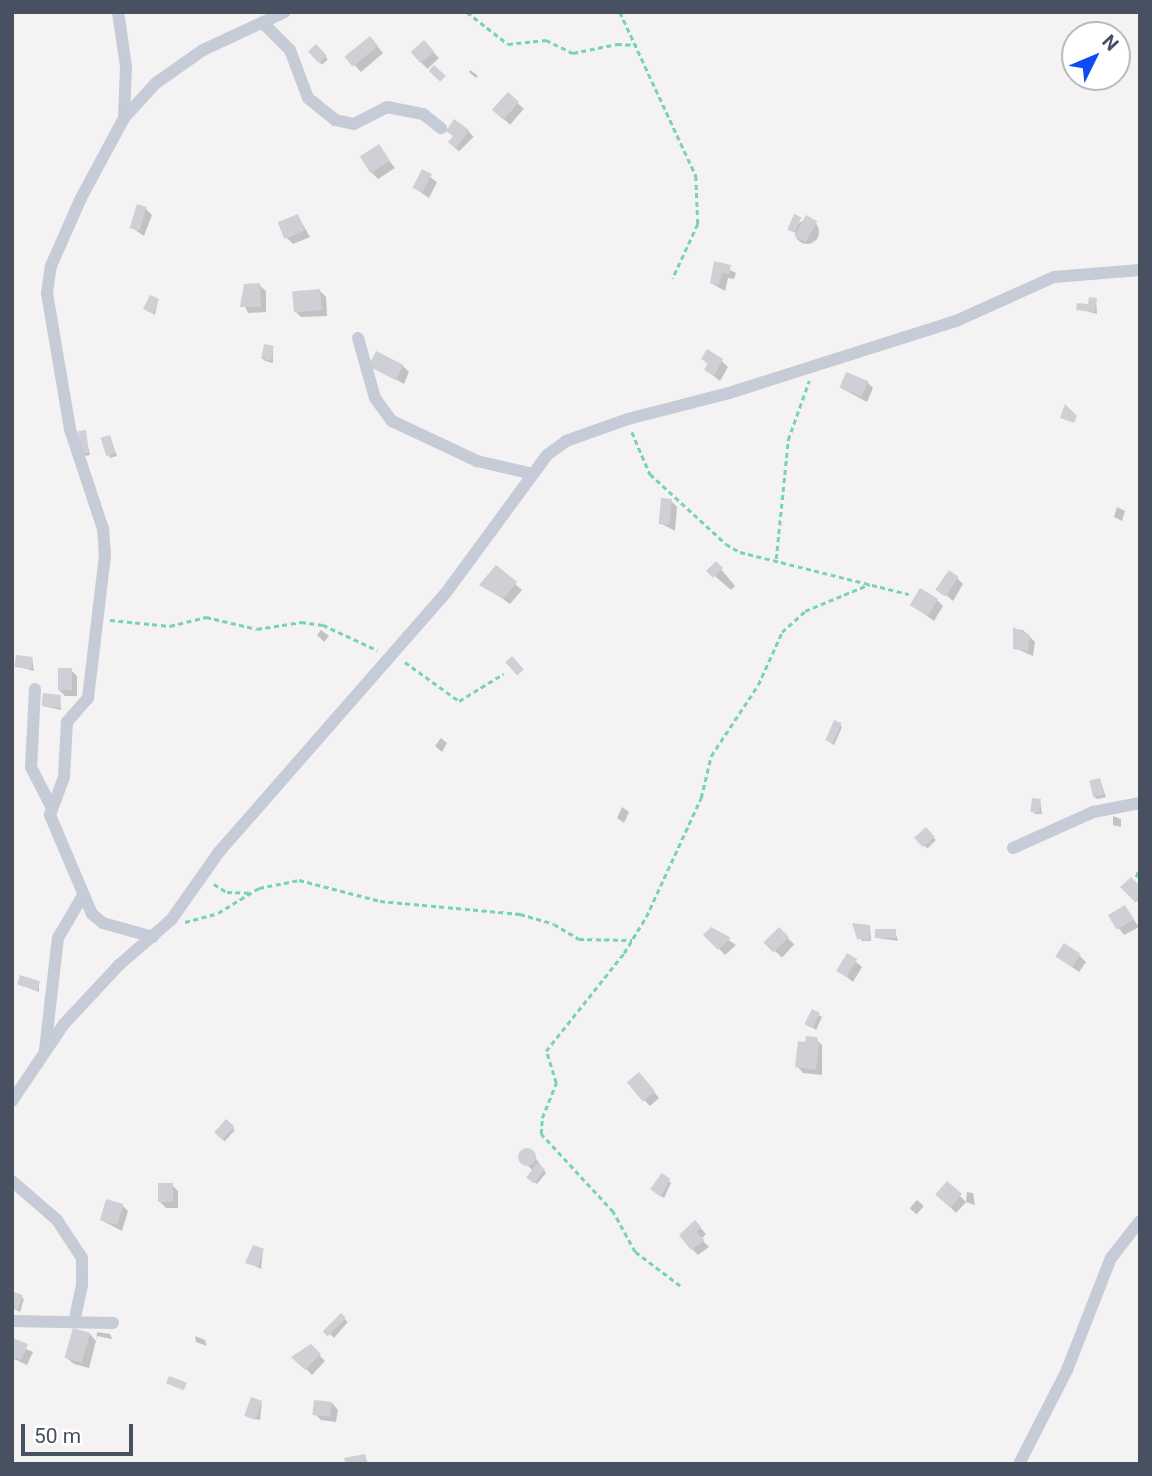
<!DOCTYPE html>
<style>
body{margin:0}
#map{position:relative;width:1152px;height:1476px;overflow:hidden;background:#f4f2f2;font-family:Roboto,sans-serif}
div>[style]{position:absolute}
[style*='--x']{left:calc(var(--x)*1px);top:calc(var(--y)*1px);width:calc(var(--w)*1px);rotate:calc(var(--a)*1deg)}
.shadow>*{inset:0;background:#0003;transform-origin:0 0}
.round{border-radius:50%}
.building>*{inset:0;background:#ced0d6;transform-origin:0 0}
.path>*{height:2.5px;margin-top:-1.25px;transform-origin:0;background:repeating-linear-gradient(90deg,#74d4b4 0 5px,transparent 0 8.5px)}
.minor>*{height:12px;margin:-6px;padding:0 6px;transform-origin:6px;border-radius:6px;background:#c5cbd7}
span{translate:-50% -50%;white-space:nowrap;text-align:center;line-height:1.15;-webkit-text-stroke:5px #fff;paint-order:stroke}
.frame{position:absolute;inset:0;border:14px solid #485161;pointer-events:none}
.north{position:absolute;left:1061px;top:21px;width:70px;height:70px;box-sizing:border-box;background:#fff;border:2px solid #b6b9c0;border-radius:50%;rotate:47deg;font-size:19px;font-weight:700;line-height:28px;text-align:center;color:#485161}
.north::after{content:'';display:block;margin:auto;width:24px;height:32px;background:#0d4cf3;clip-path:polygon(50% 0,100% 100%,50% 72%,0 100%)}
.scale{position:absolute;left:21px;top:1424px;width:112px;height:32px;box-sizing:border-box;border:4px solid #485161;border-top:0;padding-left:9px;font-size:21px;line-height:24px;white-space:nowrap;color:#485161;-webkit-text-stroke:5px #fff;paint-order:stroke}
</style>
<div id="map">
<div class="shadow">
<div style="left:424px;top:42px;width:22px;height:16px;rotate:47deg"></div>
<div style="clip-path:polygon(376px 45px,383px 53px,361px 72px,347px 57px)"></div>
<div style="left:316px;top:46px;width:18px;height:8px;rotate:49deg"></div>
<div style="clip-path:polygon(470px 70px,478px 76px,476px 78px,469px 72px)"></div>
<div style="left:508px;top:95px;width:21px;height:21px;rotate:41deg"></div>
<div style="left:468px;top:131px;width:8px;height:21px;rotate:45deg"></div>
<div style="clip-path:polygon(379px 147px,395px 168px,378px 179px,372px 173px)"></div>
<div style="clip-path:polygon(422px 171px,437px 182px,429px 198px,413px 187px)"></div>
<div style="clip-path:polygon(146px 209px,152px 215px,144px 236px,131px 227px)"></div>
<div style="clip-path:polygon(298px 216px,310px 237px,293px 244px,287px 238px)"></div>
<div class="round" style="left:795px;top:220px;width:24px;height:24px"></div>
<div style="clip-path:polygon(716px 263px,736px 273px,734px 279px,728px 278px,725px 291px,711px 283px)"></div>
<div style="clip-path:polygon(259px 285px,266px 291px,266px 312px,248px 313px,241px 298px)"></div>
<div style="clip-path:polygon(320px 291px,326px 297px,327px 316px,301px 317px,295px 311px)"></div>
<div style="clip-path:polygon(1096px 299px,1097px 314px,1078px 309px,1089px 306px)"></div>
<div style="clip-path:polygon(158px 300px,155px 315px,145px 309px)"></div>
<div style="clip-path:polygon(273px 348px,273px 363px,265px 361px,263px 359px)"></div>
<div style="clip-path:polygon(703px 359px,722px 361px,728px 367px,720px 381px,706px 370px,709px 365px)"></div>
<div style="clip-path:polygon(371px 365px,403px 366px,409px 372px,404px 384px)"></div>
<div style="clip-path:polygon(867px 382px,873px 388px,867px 402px,841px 388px)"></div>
<div style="clip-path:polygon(85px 432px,90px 455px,85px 456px,83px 453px)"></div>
<div style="clip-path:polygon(110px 437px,117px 456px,110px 458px,102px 439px)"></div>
<div style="clip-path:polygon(671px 501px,677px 507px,675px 531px,660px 523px)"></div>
<div style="clip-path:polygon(1117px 507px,1125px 511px,1122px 521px,1114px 517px)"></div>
<div style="clip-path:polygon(716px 563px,735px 586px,731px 590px,709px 571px)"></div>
<div style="clip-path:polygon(496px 567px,522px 590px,510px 604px,482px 584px)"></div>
<div style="clip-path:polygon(957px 578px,963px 584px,953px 601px,939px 589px)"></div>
<div style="clip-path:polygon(937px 600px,943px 606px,934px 621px,912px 605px)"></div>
<div style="clip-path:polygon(1015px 629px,1023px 630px,1035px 642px,1033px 656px,1015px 648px)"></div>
<div style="clip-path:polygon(321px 630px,329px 636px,324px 642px,317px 635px)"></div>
<div style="clip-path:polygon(32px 658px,34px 671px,16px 666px)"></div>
<div style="clip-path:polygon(71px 670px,77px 676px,77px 696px,65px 696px,59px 690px)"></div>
<div style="clip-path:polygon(60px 696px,61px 710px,43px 706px)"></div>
<div style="clip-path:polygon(840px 725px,842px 727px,834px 745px,829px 742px)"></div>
<div style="clip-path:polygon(441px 738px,447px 743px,442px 752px,435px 746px)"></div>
<div style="clip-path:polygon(1100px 780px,1106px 797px,1097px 799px,1094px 797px)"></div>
<div style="clip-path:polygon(1040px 801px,1042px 814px,1035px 814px,1033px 811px)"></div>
<div style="clip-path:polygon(622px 807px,629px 812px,624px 823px,617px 818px)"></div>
<div style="clip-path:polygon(1113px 816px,1121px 819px,1121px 827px,1113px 825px)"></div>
<div style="left:926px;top:830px;width:14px;height:12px;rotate:45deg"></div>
<div style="clip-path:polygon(1131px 879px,1140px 888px,1140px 904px,1129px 893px)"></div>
<div style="clip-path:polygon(1125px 907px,1139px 927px,1124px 935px,1110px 916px)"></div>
<div style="clip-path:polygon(853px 925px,870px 926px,871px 941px,862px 941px)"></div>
<div style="clip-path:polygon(711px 929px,736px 945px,725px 955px,706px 935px)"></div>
<div style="left:779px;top:930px;width:21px;height:18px;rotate:43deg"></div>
<div style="clip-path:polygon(895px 931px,898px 941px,877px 938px)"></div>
<div style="clip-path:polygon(848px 955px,862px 967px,853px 982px,838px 970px)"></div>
<div style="clip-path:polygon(1057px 956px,1080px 956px,1086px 962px,1079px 972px)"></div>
<div style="clip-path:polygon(39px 983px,39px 992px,18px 984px)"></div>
<div style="clip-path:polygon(813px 1012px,822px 1017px,816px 1030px,808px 1024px)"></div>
<div style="clip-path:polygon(816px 1039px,822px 1045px,822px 1075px,803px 1073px,797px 1066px,807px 1044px)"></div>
<div style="clip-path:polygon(645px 1081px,659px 1098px,650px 1106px,644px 1100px)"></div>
<div style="left:226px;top:1122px;width:12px;height:15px;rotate:42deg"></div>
<div style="clip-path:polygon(530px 1150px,546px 1173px,537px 1184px,528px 1177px,533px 1171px,519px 1156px)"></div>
<div style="clip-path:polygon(669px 1181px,671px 1183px,664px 1198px,655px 1192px)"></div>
<div style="clip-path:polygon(947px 1183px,966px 1202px,967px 1192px,973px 1193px,975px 1205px,966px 1202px,956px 1213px,937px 1194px)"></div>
<div style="clip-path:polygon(172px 1185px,178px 1191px,178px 1208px,166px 1208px,160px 1202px)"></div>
<div style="left:917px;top:1200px;width:9px;height:11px;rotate:41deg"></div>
<div style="clip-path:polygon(122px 1205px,128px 1211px,122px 1231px,101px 1220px)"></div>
<div style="clip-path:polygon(695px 1222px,706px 1234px,701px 1239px,709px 1247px,698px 1255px,692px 1249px)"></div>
<div style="clip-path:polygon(263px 1250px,261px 1269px,247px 1262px)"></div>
<div style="clip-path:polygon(14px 1294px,24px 1299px,20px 1312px,12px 1308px)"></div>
<div style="left:341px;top:1316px;width:9px;height:21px;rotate:41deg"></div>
<div style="clip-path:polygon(97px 1332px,110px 1334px,112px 1339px,97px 1336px,97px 1337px,89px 1368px,74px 1364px,67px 1358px,90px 1334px,96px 1341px)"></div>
<div style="clip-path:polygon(195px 1336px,205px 1340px,207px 1346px,196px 1342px)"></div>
<div style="clip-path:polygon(12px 1343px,33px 1352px,27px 1365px,12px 1358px)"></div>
<div style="clip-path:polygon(311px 1347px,325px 1361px,312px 1375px,294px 1357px)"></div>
<div style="clip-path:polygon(262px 1402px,260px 1420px,250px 1418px,248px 1415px)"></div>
<div style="clip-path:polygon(332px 1403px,338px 1410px,336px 1422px,321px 1420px,315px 1414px)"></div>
</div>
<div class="building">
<div style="left:370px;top:36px;width:13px;height:33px;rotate:51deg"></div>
<div style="left:424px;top:40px;width:15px;height:18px;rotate:48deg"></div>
<div style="left:316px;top:44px;width:16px;height:11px;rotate:47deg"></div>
<div style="left:434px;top:65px;width:16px;height:8px;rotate:43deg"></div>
<div style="left:508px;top:92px;width:15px;height:24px;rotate:42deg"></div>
<div style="clip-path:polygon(454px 119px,469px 130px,456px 149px,448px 142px,453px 136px,446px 131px)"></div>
<div style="left:379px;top:144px;width:20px;height:23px;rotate:57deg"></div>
<div style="left:422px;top:169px;width:11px;height:21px;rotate:27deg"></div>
<div style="left:137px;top:204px;width:10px;height:25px;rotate:17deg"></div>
<div style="left:298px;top:214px;width:18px;height:22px;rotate:68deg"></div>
<div style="left:794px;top:214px;width:8px;height:17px;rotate:23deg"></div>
<div style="left:806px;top:215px;width:13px;height:24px;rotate:29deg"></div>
<div style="clip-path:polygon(714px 261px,731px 265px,729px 274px,722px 273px,719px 285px,710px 283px)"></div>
<div style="clip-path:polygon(260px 283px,261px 307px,240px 307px,244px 284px)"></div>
<div style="left:320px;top:289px;width:21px;height:28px;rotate:85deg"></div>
<div style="clip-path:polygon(150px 295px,159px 299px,153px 314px,143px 309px)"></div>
<div style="clip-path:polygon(1089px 297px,1097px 298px,1095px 312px,1076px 310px,1077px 303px,1088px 304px)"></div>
<div style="left:264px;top:344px;width:10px;height:15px;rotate:11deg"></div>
<div style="clip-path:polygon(707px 349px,723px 359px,714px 376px,704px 370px,708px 363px,701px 359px)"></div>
<div style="left:376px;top:351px;width:31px;height:17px;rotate:27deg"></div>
<div style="left:846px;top:372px;width:24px;height:17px;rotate:22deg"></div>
<div style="clip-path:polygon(1065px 404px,1077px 416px,1074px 423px,1060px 418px)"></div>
<div style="left:86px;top:430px;width:23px;height:8px;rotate:83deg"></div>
<div style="left:110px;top:435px;width:19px;height:10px;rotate:72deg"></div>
<div style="left:661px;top:498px;width:11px;height:26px;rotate:5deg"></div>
<div style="left:716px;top:561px;width:10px;height:14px;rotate:45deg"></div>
<div style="clip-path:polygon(496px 565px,517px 582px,503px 599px,479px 585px)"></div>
<div style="left:949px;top:570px;width:12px;height:24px;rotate:35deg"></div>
<div style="left:920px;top:588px;width:21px;height:20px;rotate:31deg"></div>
<div style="clip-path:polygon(1013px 627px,1030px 635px,1028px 651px,1013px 649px)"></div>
<div style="left:16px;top:655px;width:17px;height:12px;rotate:7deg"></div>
<div style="left:512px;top:656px;width:18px;height:9px;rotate:49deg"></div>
<div style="left:58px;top:668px;width:14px;height:22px"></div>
<div style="left:43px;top:693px;width:18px;height:13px;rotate:6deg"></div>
<div style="left:834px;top:720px;width:8px;height:22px;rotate:23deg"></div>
<div style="left:1100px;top:778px;width:17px;height:11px;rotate:77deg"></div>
<div style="left:1032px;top:798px;width:9px;height:14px;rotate:6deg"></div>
<div style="left:926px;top:827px;width:13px;height:16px;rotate:48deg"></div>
<div style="clip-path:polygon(1131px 877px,1140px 886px,1136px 903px,1120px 887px)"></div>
<div style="left:1125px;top:905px;width:17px;height:20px;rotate:59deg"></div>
<div style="clip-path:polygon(852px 923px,870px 925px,869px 940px,857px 939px)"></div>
<div style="clip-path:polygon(711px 927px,731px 938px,718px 950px,703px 935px)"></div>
<div style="left:779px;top:927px;width:14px;height:22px;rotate:45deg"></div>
<div style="left:875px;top:929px;width:21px;height:9px"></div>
<div style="left:1064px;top:943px;width:20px;height:16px;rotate:33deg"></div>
<div style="left:847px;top:953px;width:12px;height:21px;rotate:31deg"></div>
<div style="left:20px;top:975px;width:21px;height:10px;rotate:17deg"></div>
<div style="left:812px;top:1009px;width:9px;height:17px;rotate:27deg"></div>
<div style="clip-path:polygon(806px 1036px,817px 1037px,819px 1044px,816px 1070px,795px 1067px,798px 1041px,805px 1042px)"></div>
<div style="left:639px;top:1072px;width:25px;height:16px;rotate:50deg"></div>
<div style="left:226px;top:1119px;width:11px;height:18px;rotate:41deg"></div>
<div class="round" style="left:518px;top:1148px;width:18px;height:18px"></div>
<div style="left:537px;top:1163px;width:10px;height:18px;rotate:37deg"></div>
<div style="clip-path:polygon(662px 1173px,670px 1179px,661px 1197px,650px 1189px)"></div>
<div style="left:947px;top:1181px;width:20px;height:18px;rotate:41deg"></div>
<div style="left:158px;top:1183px;width:15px;height:19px"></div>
<div style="left:106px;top:1199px;width:18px;height:22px;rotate:16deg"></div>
<div style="clip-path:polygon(695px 1220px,701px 1227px,696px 1232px,705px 1240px,691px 1250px,679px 1235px)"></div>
<div style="clip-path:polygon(253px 1245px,264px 1249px,258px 1267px,245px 1263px)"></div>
<div style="clip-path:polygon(13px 1292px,23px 1295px,18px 1310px,12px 1308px)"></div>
<div style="left:341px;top:1313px;width:7px;height:26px;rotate:45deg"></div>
<div style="left:73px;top:1328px;width:18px;height:31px;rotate:16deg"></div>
<div style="clip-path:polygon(12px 1338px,28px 1344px,21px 1360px,12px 1357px)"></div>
<div style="clip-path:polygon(311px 1344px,321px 1354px,305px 1370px,291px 1357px)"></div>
<div style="left:169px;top:1376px;width:19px;height:8px;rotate:21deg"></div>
<div style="left:251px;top:1397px;width:12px;height:20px;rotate:20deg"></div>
<div style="left:314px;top:1400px;width:18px;height:15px;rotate:6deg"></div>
<div style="clip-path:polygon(365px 1454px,368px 1464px,346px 1464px,344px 1458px)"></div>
</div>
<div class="path">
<div style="--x:467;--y:12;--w:52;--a:38"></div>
<div style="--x:508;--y:44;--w:38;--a:-6"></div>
<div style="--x:546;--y:40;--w:30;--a:26"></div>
<div style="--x:573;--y:53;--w:45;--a:-11.6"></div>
<div style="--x:617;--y:44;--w:20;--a:3"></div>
<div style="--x:620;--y:12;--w:181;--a:65.1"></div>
<div style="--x:696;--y:176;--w:48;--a:87.6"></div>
<div style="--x:698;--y:224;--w:60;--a:114.8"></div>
<div style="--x:632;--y:432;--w:46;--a:66.8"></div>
<div style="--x:650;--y:474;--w:103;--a:42.6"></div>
<div style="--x:726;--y:544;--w:16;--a:30"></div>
<div style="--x:740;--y:552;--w:174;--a:14"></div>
<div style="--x:776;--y:559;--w:120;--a:-84.2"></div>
<div style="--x:788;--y:440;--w:63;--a:-70.4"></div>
<div style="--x:110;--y:620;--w:60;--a:5.7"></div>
<div style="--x:170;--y:626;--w:37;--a:-14"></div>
<div style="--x:206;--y:617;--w:52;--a:13.2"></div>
<div style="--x:257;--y:629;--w:45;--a:-9"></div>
<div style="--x:301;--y:622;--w:22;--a:8"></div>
<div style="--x:323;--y:625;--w:60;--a:24.8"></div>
<div style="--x:405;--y:662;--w:67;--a:35.8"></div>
<div style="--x:459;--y:701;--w:52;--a:-31.5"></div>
<div style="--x:1136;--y:877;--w:11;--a:-68"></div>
<div style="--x:214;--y:884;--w:15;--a:32"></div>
<div style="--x:227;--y:892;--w:23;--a:2"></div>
<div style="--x:185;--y:922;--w:34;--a:-15"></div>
<div style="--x:218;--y:913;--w:48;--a:-31.4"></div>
<div style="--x:259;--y:888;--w:41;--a:-11.3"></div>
<div style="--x:299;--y:880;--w:84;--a:14.5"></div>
<div style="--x:380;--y:901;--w:141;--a:5.3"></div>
<div style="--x:520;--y:914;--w:35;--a:16"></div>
<div style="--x:554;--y:924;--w:29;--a:31"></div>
<div style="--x:579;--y:939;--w:53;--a:1.1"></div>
<div style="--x:680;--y:1286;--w:56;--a:-142.9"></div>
<div style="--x:635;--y:1252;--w:46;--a:-118.8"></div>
<div style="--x:613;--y:1212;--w:106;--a:-132.7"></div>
<div style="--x:541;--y:1134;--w:16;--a:-86"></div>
<div style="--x:542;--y:1118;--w:38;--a:-68"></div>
<div style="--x:556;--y:1083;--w:34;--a:-107"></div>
<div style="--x:546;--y:1051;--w:125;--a:-51.5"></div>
<div style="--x:624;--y:953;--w:42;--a:-58.6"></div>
<div style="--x:646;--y:917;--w:131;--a:-65.2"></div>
<div style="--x:701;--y:798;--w:43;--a:-76.6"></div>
<div style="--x:711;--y:756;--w:85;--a:-56.5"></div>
<div style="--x:758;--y:685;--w:58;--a:-65.6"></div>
<div style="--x:782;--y:632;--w:31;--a:-42"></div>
<div style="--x:805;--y:611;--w:70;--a:-22.6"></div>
</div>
<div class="minor">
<div style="--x:118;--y:12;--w:55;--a:81.6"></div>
<div style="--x:126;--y:66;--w:52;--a:92.2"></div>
<div style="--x:264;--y:24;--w:37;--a:45"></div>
<div style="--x:290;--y:50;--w:51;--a:69.4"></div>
<div style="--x:308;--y:98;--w:35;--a:39"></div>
<div style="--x:335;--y:120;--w:19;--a:12"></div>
<div style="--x:354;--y:124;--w:37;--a:-27"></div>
<div style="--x:387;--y:107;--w:37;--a:11"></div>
<div style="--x:423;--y:114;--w:23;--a:38"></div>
<div style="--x:358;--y:338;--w:62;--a:74.2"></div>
<div style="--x:375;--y:398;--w:29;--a:54"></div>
<div style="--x:392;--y:421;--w:94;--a:25.2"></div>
<div style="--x:477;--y:461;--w:57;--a:13.1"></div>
<div style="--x:35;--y:689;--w:78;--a:92.9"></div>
<div style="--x:31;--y:767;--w:44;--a:62.9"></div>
<div style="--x:1013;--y:848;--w:88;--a:-24.2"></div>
<div style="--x:1093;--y:812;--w:48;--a:-10.8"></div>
<div style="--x:153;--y:937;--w:52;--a:-164.4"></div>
<div style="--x:103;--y:923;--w:14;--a:-141"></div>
<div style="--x:92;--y:914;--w:108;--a:-113"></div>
<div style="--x:50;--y:815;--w:40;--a:-69.8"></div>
<div style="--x:64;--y:777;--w:55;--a:-86.9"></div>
<div style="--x:67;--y:722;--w:32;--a:-49"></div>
<div style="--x:88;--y:698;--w:143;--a:-83.2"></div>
<div style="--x:105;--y:556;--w:27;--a:-94"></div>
<div style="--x:103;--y:529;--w:105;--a:-108.3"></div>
<div style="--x:70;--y:429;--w:138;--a:-99.6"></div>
<div style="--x:47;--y:293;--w:27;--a:-82"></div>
<div style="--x:51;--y:266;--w:74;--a:-66.2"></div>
<div style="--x:81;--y:198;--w:91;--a:-61.7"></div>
<div style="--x:124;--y:118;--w:47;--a:-47.6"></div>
<div style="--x:156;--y:83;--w:57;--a:-35.1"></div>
<div style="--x:203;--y:50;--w:90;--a:-24.9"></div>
<div style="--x:45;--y:1050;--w:113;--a:-83.4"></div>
<div style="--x:58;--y:938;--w:48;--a:-59.7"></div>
<div style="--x:12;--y:1101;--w:93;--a:-56"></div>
<div style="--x:64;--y:1024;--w:81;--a:-47"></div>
<div style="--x:119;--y:965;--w:69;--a:-40.9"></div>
<div style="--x:171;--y:920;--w:83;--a:-54.8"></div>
<div style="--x:219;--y:852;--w:343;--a:-48.8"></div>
<div style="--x:445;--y:594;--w:172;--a:-53.7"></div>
<div style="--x:547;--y:455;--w:24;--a:-36"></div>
<div style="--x:566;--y:441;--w:66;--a:-19.5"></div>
<div style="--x:628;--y:419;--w:104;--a:-14.4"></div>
<div style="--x:729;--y:393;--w:238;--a:-17.6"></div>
<div style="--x:956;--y:321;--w:107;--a:-24.2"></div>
<div style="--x:1054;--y:277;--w:86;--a:-4.7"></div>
<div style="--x:12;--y:1181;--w:60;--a:40.9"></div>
<div style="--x:57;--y:1220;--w:45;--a:56.7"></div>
<div style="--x:82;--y:1258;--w:27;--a:90"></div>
<div style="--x:82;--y:1285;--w:38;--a:102"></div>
<div style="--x:12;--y:1321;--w:101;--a:1.1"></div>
<div style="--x:1019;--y:1464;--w:106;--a:-62.9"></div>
<div style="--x:1067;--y:1370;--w:120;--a:-68.6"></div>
<div style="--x:1111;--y:1258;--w:47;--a:-51.9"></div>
</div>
<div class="frame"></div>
<div class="north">N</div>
<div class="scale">50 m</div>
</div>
